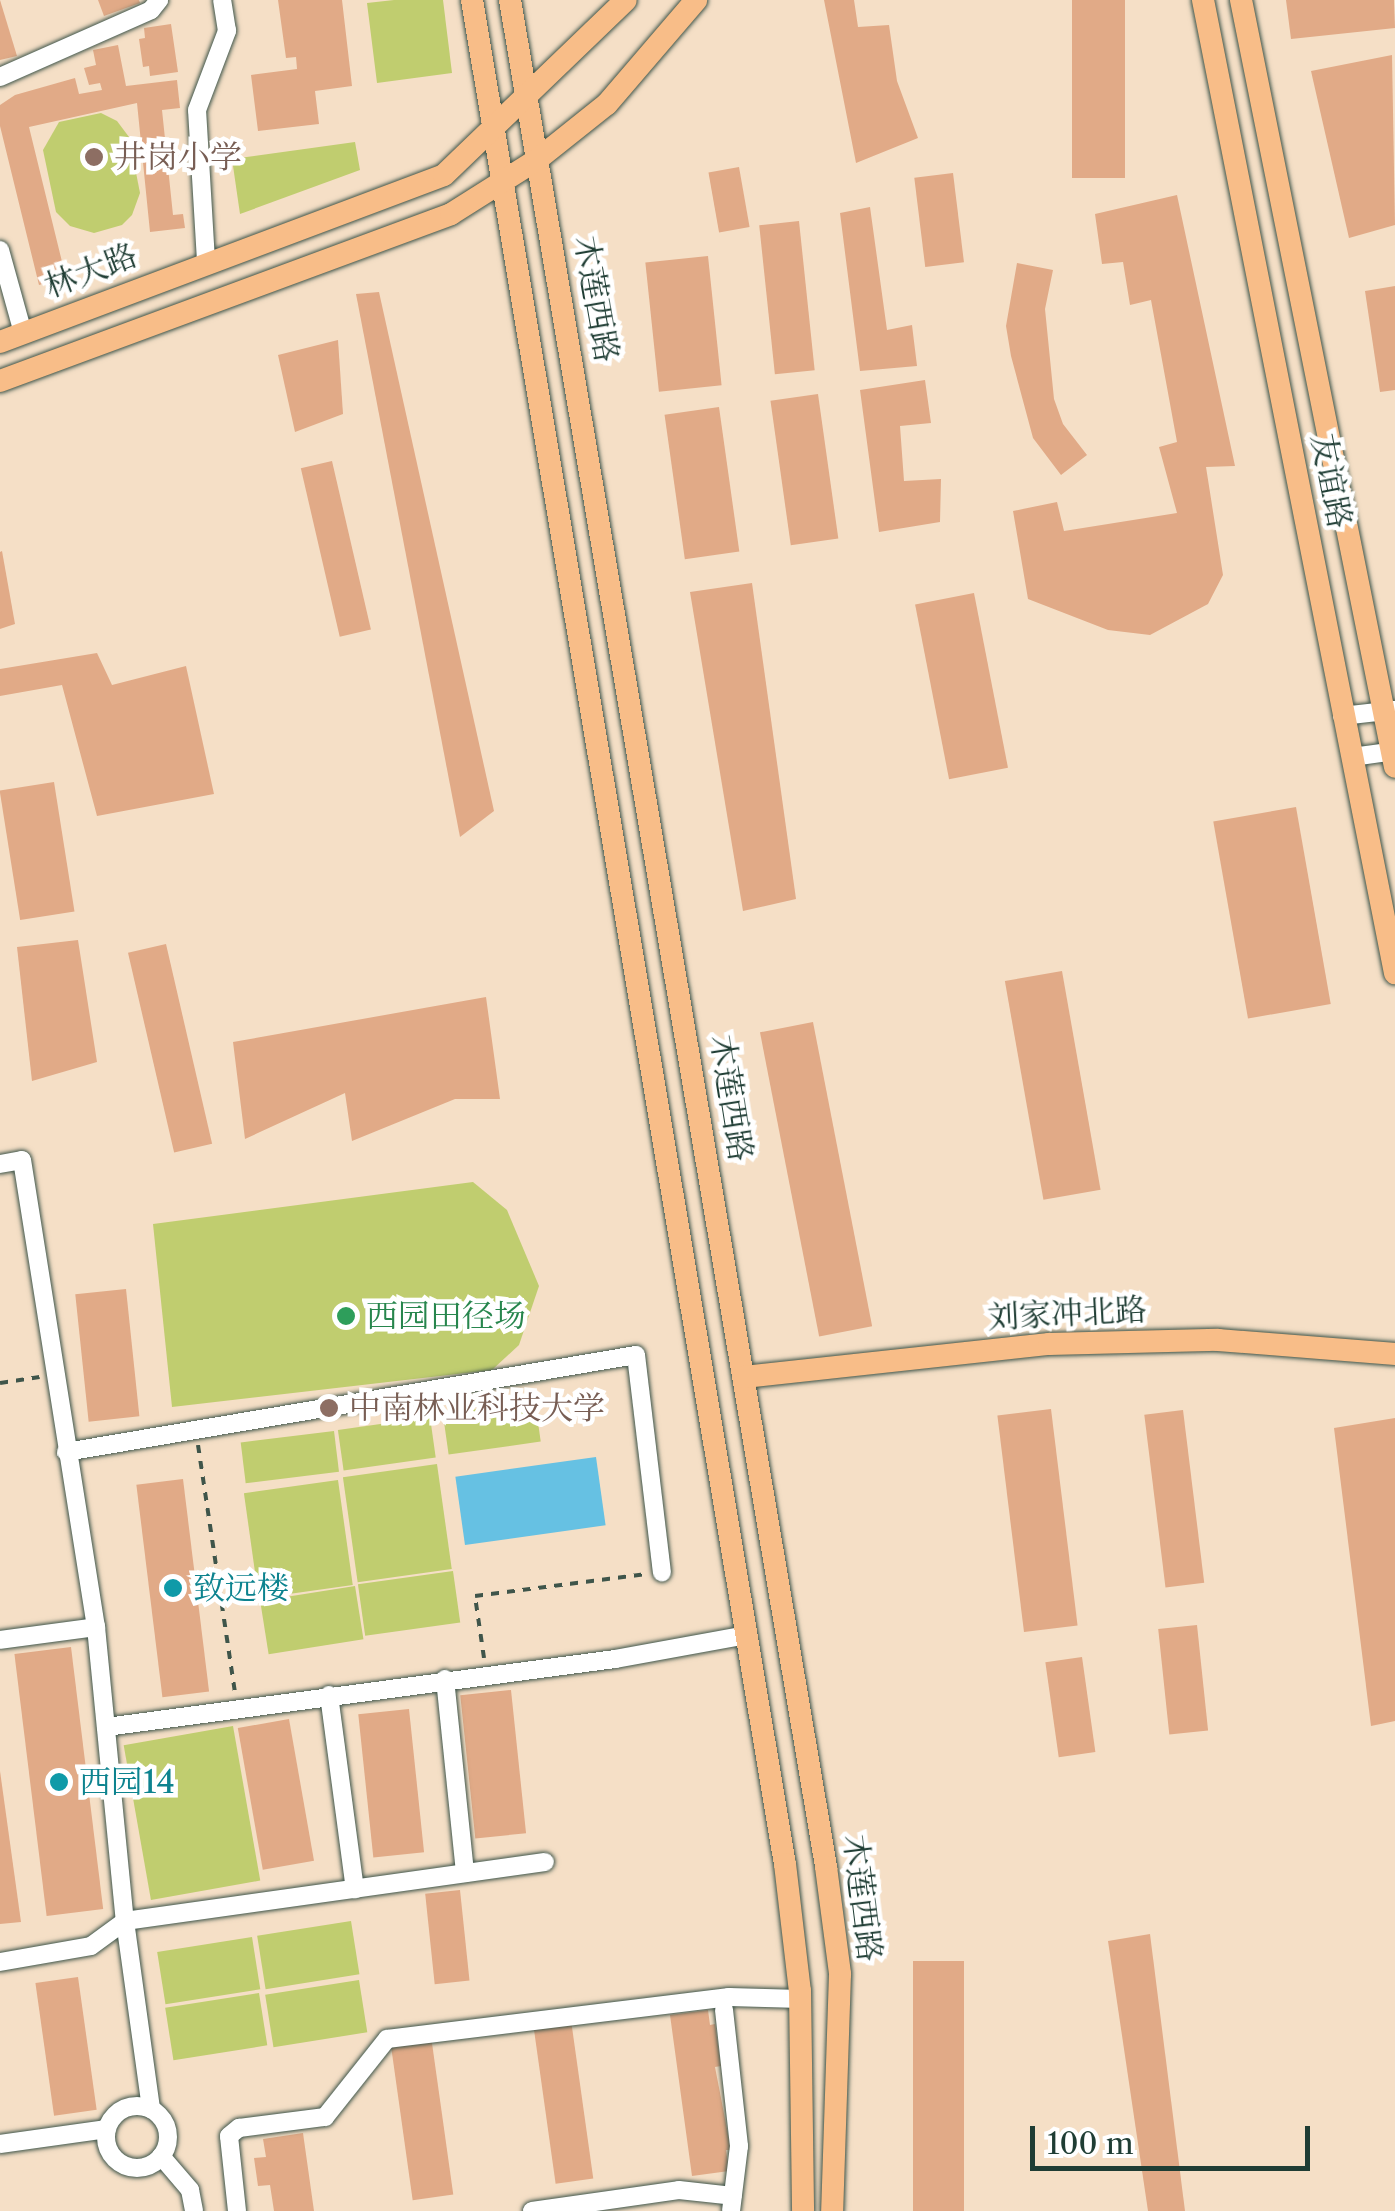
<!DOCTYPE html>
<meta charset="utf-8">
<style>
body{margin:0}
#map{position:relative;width:1395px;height:2211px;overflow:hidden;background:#f5dfc6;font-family:"Libre Caslon Text","Noto Serif SC",serif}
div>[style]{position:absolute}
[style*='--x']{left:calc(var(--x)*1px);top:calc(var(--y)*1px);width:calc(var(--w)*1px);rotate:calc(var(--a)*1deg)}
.green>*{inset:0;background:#c0cd6f;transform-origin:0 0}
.water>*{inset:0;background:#66c1e3;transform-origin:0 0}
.building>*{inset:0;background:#e1aa87;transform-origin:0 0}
.path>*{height:4px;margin-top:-2px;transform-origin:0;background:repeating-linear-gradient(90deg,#3f554a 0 8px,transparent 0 16px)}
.roads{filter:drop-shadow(0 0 2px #3f554a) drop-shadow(0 0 2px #3f554a)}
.minor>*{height:18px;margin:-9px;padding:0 9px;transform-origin:9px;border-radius:9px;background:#fff}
.minor>.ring{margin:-9px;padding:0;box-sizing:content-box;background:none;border:18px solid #fff;border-radius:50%}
.major>*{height:22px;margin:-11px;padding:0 11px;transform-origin:11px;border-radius:11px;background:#f8bd88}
.dots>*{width:28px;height:28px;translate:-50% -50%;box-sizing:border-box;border:5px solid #fff;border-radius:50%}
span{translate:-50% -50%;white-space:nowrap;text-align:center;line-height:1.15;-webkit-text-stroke:9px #fff;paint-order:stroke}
.education-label{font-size:32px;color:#785e54}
.left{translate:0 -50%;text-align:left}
.street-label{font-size:32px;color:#1f3d34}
.leisure-label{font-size:32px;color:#27864d}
.culture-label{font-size:32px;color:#0d838f}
.scale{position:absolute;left:1030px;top:2126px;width:280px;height:45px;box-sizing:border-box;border:5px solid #1f3d34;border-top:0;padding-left:12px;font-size:30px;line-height:35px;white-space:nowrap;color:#1f3d34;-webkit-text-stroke:8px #fff;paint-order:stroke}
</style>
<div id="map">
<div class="green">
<div style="clip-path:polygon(394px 0,443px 0,452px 73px,377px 83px,367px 3px)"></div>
<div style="clip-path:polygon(101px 113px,117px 121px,129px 137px,140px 193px,132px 215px,122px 225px,94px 233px,70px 226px,56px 212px,43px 150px,59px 122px)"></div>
<div style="clip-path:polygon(355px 142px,360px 170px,240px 214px,232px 159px)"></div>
<div style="clip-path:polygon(473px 1182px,507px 1210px,539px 1286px,519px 1345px,492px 1370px,172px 1407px,153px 1224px)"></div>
<div style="left:535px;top:1401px;width:41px;height:93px;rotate:82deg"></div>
<div style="left:430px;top:1417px;width:41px;height:93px;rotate:82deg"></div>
<div style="left:334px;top:1431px;width:41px;height:94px;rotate:83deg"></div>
<div style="left:437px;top:1464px;width:106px;height:95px;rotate:82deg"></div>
<div style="left:338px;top:1480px;width:106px;height:95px;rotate:82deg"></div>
<div style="left:453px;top:1571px;width:52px;height:96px;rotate:82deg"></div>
<div style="left:355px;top:1586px;width:54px;height:96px;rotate:81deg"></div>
<div style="left:233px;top:1726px;width:157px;height:111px;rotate:80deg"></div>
<div style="left:351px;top:1921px;width:54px;height:95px;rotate:81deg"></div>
<div style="left:252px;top:1937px;width:53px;height:96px;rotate:81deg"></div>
<div style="left:359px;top:1980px;width:53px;height:95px;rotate:81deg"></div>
<div style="left:259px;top:1993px;width:53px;height:95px;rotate:81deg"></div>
</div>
<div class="water">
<div style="left:596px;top:1457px;width:69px;height:142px;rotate:82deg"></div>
</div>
<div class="building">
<div style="clip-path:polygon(0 0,17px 56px,0 60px)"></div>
<div style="clip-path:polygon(98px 0,139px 0,140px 3px,104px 16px)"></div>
<div style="clip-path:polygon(278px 0,342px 0,352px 86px,315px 91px,319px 124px,258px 131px,251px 75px,297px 69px,296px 57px,286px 58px)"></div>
<div style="clip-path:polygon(824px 0,854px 0,858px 27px,889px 25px,897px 81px,918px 138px,856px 163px)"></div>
<div style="left:1072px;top:0;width:53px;height:178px"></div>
<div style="clip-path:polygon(1286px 0,1394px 0,1395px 28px,1291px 39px)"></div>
<div style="clip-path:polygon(171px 24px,178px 72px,150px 76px,149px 66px,143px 67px,139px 39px,145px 38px,144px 28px)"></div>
<div style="clip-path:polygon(118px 45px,126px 86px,177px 80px,180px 108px,162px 110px,173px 215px,183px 214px,185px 228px,150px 232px,137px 103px,29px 127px,66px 278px,39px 285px,0 126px,0 105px,15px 95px,75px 78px,79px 94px,102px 90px,100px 83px,89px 85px,84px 68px,96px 65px,93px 50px)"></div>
<div style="clip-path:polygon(1392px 55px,1395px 225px,1349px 238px,1311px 71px)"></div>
<div style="left:739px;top:167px;width:61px;height:31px;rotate:80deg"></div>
<div style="left:953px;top:173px;width:90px;height:39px;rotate:83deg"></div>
<div style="clip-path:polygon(1177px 195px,1235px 466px,1206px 467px,1223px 575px,1208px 604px,1150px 635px,1108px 630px,1028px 599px,1013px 511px,1057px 502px,1064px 531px,1177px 513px,1159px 447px,1177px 442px,1151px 300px,1130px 305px,1123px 262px,1102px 264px,1095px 214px)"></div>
<div style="clip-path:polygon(870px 207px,887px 330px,912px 325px,917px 366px,860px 371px,840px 213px)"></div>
<div style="left:799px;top:221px;width:150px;height:40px;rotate:84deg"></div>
<div style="left:708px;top:256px;width:130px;height:63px;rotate:84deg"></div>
<div style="clip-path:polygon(1017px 263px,1053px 270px,1045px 309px,1054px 399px,1063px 424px,1087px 455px,1061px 475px,1033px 438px,1011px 356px,1006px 326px)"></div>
<div style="clip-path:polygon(1395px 286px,1395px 390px,1380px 392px,1365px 291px)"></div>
<div style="clip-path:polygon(379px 292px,494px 811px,460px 837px,356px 294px)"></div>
<div style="clip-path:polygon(338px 340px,343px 414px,295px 432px,278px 355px)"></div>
<div style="clip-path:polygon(925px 380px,931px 423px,900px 426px,904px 481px,941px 479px,940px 522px,879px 532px,860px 390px)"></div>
<div style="left:818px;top:394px;width:146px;height:48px;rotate:82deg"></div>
<div style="left:719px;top:407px;width:146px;height:55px;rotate:82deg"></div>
<div style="left:332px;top:461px;width:173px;height:32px;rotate:77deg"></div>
<div style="clip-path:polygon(2px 551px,15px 624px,0 629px,0 552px)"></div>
<div style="clip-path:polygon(752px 583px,796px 899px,743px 911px,690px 592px)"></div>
<div style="left:974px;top:593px;width:178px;height:60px;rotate:79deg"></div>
<div style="clip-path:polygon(97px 653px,112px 685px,186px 666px,214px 794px,97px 816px,62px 685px,0 696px,0 669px)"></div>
<div style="left:54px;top:782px;width:131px;height:55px;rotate:81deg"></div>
<div style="left:1296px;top:807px;width:200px;height:84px;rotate:80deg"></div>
<div style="clip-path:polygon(78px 940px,97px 1062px,32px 1081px,17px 947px)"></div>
<div style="left:166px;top:944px;width:205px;height:39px;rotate:77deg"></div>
<div style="left:1062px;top:971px;width:222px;height:58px;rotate:80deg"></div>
<div style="clip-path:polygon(486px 997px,500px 1099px,455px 1099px,352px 1141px,345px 1093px,245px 1139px,233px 1042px)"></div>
<div style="left:813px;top:1022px;width:310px;height:54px;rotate:79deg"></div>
<div style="left:126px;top:1289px;width:128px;height:51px;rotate:84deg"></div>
<div style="left:1051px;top:1409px;width:218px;height:54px;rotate:83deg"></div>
<div style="left:1183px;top:1410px;width:174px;height:39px;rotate:83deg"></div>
<div style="clip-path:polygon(1395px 1418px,1395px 1721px,1371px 1726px,1334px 1428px)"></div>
<div style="left:183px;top:1479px;width:214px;height:47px;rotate:83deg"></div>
<div style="left:1197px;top:1625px;width:106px;height:39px;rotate:84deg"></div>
<div style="left:71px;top:1647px;width:264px;height:57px;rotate:83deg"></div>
<div style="left:1082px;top:1657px;width:96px;height:37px;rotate:82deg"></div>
<div style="left:511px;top:1690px;width:144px;height:51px;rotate:84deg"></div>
<div style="left:409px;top:1709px;width:144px;height:51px;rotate:84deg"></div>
<div style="left:289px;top:1719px;width:144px;height:52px;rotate:80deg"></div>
<div style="clip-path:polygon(0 1771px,21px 1922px,0 1924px)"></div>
<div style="left:460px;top:1890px;width:91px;height:35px;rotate:84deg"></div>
<div style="clip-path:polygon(1150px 1934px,1185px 2211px,1148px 2211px,1108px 1941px)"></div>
<div style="left:913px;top:1961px;width:51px;height:252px"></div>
<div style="left:78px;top:1977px;width:134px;height:43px;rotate:82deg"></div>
<div style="clip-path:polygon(708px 2010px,710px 2025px,715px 2024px,721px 2066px,715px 2067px,731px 2150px,726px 2150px,729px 2171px,692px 2176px,670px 2015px)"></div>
<div style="left:571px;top:2020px;width:160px;height:38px;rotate:82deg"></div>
<div style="left:431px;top:2036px;width:160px;height:41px;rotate:82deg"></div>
<div style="clip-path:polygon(303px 2133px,314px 2211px,274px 2211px,270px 2185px,258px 2186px,254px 2158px,266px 2157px,263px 2139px)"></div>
</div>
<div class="path">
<div style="--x:0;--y:1383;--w:40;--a:-8.5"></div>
<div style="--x:198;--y:1445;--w:251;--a:81.5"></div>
<div style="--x:484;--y:1658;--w:63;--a:-98.3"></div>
<div style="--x:475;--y:1596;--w:173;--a:-7.3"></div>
</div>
<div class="roads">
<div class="minor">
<div style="--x:0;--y:77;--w:165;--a:-23.9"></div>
<div style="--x:151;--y:10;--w:13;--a:-51"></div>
<div style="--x:0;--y:250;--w:86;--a:74.5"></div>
<div style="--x:206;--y:261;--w:151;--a:-93.4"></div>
<div style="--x:197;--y:110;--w:85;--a:-69.2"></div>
<div style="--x:227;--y:31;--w:31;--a:-99"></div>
<div style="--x:1342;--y:716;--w:53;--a:-6.5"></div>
<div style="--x:1352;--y:757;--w:43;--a:-7.9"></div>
<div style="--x:0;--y:1164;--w:22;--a:-10"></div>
<div style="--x:22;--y:1160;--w:473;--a:81"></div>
<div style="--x:96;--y:1627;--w:295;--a:84.4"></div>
<div style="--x:125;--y:1921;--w:190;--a:82.1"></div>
<div style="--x:66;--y:1452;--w:578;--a:-9.66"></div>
<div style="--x:636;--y:1355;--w:219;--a:83.2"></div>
<div style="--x:0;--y:1640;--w:97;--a:-7.7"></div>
<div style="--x:445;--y:1679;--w:195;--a:84.1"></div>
<div style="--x:329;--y:1695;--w:196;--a:82.4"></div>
<div style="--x:106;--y:1727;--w:514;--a:-7.61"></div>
<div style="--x:615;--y:1659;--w:134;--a:-10.3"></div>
<div style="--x:0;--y:1962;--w:92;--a:-10"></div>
<div style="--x:91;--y:1946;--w:42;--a:-36.3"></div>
<div style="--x:125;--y:1921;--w:424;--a:-8"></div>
<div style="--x:724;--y:2010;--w:137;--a:83.7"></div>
<div style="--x:739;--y:2146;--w:65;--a:97"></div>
<div class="ring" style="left:106px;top:2106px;width:44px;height:44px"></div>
<div style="--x:0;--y:2144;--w:108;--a:-8"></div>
<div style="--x:161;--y:2156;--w:45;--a:49.5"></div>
<div style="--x:190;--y:2190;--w:21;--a:79"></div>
<div style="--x:237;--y:2211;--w:75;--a:-96.1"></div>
<div style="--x:229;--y:2136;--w:13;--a:-39"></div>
<div style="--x:239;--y:2128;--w:87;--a:-7.3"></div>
<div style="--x:325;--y:2117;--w:100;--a:-51.5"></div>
<div style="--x:387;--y:2039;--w:345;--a:-7"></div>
<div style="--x:729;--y:1997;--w:72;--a:1.6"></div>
<div style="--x:532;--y:2211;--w:148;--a:-8.1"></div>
<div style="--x:679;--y:2190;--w:54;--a:6.3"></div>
</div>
<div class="major">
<div style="--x:472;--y:0;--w:1890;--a:80.47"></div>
<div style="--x:785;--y:1864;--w:128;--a:83.3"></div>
<div style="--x:800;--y:1991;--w:220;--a:89.2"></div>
<div style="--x:510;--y:0;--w:1894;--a:80.39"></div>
<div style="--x:826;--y:1867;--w:108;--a:82.5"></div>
<div style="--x:840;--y:1974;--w:237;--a:91.9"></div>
<div style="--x:1203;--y:0;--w:992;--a:78.84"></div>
<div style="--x:1241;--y:0;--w:782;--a:78.65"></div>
<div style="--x:0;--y:342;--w:474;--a:-20.6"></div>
<div style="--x:444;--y:175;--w:252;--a:-43.9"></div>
<div style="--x:0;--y:381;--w:481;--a:-20.3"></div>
<div style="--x:451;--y:214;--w:103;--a:-32.3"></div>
<div style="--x:538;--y:159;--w:88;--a:-38.6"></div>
<div style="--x:607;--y:104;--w:137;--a:-49.4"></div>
<div style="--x:744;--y:1377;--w:307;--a:-6.2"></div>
<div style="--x:1049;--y:1344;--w:169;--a:-1.4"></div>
<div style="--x:1218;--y:1340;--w:178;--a:4.5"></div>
</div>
</div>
<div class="dots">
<div style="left:94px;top:157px;background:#8d6e63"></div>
<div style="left:346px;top:1316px;background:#2e9e5b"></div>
<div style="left:329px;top:1408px;background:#8d6e63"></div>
<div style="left:173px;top:1588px;background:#0f9aa8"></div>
<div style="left:59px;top:1782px;background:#0f9aa8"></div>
</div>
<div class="education-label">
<span class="left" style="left:114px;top:157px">井岗小学</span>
<span class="left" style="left:349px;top:1408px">中南林业科技大学</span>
</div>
<div class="street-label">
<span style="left:91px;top:271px;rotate:-21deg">林大路</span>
<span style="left:596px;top:299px;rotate:80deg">木莲西路</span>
<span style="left:1331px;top:481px;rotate:79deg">友谊路</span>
<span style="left:731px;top:1098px;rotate:81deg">木莲西路</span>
<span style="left:1067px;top:1314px;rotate:-3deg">刘家冲北路</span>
<span style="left:862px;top:1898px;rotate:83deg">木莲西路</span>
</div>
<div class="leisure-label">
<span class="left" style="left:366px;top:1316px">西园田径场</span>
</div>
<div class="culture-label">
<span class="left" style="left:193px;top:1588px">致远楼</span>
<span class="left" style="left:79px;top:1782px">西园14</span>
</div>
<div class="scale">100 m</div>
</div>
